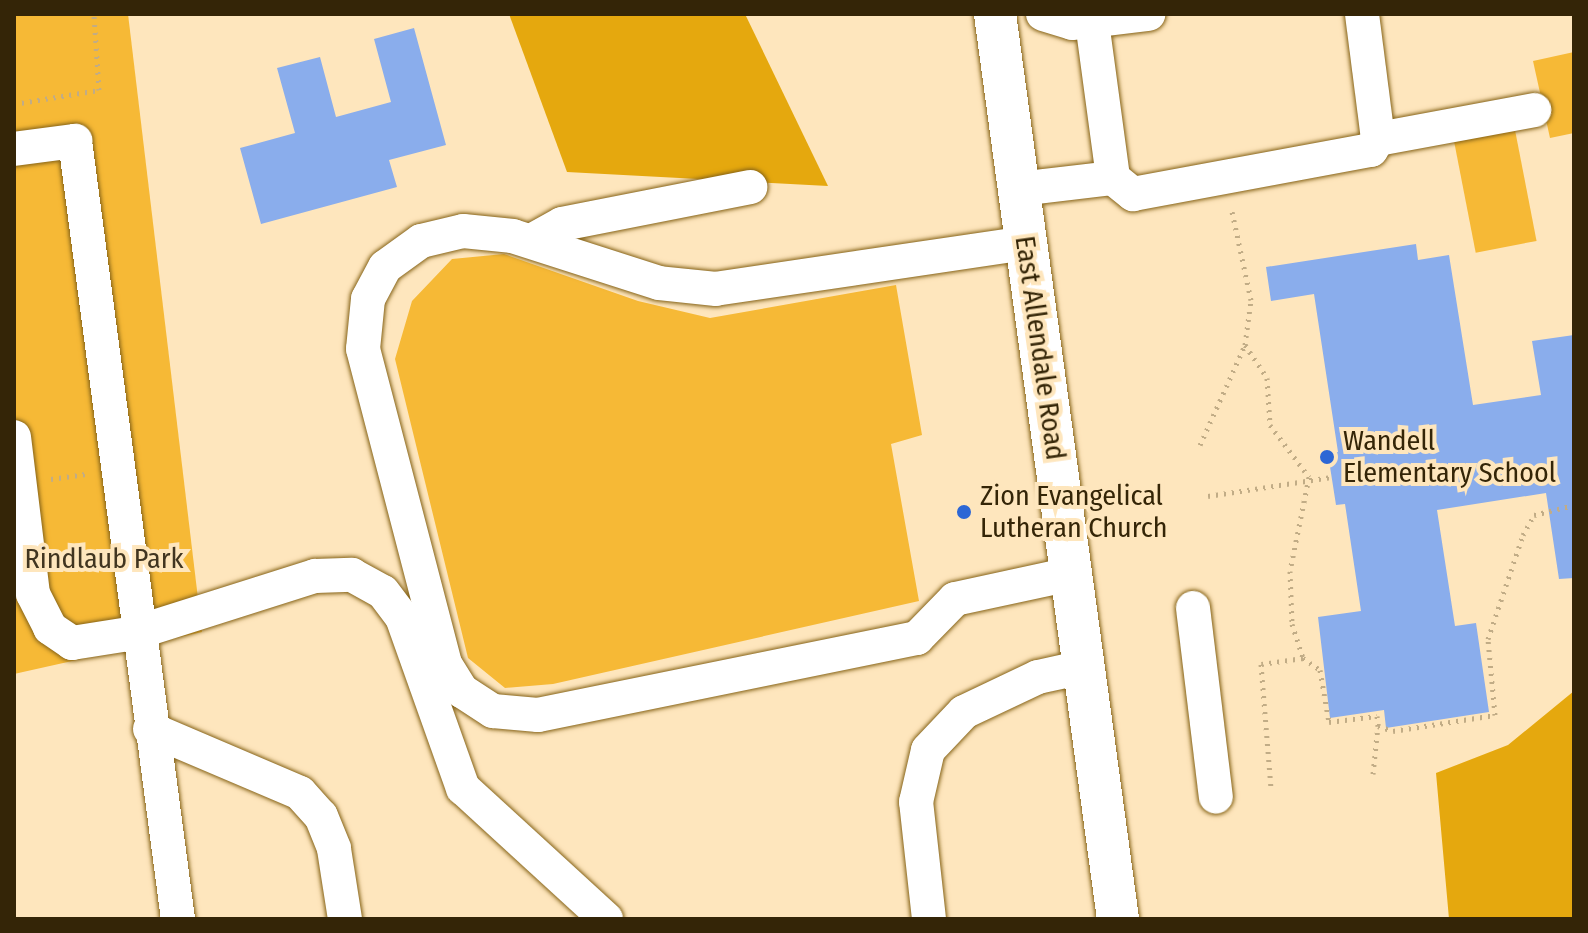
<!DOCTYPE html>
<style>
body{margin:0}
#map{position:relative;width:1588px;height:933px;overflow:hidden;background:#fee6bd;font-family:"Fira Sans Condensed",sans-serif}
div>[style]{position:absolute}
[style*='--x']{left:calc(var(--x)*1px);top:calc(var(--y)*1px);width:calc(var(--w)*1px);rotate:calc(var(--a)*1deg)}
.green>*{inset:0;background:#f6b936;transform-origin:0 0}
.forest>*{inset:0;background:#e5a80e}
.building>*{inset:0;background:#8aadec}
.path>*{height:5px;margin-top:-2.5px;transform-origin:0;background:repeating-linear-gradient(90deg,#c1ac86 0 2px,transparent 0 8px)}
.roads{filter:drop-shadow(0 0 2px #866317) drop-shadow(0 0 2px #866317)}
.minor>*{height:34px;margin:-17px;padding:0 17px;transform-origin:17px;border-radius:17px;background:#fff}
.major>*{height:42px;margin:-21px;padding:0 21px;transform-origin:21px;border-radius:21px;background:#fff}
.dots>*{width:22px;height:22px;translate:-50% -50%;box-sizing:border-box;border:4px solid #fee6bd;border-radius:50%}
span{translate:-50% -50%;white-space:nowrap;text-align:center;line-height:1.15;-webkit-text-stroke:8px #fee6bd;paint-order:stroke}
.street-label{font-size:28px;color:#342507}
.poi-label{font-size:28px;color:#342507}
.left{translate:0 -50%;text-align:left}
.park-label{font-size:28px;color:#413520}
.frame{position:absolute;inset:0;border:16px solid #342507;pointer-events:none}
</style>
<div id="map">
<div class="green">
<div style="clip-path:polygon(14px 14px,128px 14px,202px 632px,14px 674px)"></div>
<div style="clip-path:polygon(1574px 52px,1574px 133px,1550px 138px,1533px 61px)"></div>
<div style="left:1515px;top:130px;width:113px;height:62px;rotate:79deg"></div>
<div style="clip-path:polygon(504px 254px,638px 301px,710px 318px,896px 285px,922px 435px,891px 444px,919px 601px,553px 684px,505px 688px,468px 658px,395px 359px,412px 301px,452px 259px)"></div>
</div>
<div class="forest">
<div style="clip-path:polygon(509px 14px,745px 14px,828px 186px,567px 172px)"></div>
<div style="clip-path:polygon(1574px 691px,1574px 919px,1449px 919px,1436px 773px,1508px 745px)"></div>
</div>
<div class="building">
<div style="clip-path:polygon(414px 28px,446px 145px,389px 160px,397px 187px,261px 224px,240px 148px,295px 133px,277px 68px,320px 57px,336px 117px,391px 102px,374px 39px)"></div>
<div style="clip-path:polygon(1416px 244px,1418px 260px,1449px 255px,1473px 405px,1541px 395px,1532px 341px,1574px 335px,1574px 578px,1559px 579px,1546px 493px,1437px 510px,1455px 626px,1476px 623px,1489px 712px,1386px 728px,1384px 710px,1330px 718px,1318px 617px,1361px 611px,1345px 504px,1336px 505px,1328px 454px,1338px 452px,1314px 294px,1271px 301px,1266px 267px)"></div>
</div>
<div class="path">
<div style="--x:14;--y:104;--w:86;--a:-9.4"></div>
<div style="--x:99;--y:90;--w:76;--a:-93.8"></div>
<div style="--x:1245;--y:345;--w:40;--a:56"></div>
<div style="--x:1267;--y:378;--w:47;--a:86.3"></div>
<div style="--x:1270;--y:425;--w:65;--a:53.1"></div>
<div style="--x:1309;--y:477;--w:96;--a:101.4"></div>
<div style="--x:1290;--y:571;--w:53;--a:87.8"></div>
<div style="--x:1292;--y:624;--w:36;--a:72"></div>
<div style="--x:1303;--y:658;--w:42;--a:171.9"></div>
<div style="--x:1261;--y:664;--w:125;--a:85.4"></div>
<div style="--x:1200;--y:445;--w:110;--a:-65.8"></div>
<div style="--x:1245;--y:345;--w:45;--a:-82.4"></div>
<div style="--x:1251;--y:300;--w:95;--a:-102.1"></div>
<div style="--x:51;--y:479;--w:37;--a:-8"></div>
<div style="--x:1208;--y:496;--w:125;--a:-8.7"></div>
<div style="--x:1303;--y:658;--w:21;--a:35"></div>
<div style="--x:1320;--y:670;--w:53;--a:80.2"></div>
<div style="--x:1329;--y:722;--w:48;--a:-7.1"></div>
<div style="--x:1377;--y:716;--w:10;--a:84"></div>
<div style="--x:1378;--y:726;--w:16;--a:18"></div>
<div style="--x:1393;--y:731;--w:103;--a:-8.9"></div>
<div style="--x:1495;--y:715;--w:76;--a:-95.3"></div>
<div style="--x:1488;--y:639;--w:110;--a:-71.4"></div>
<div style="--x:1523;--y:535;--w:23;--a:-61"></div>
<div style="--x:1534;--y:515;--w:41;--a:-14"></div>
<div style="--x:1373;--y:774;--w:48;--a:-84.1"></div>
</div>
<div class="roads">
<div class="minor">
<div style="--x:1043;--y:14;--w:30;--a:17"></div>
<div style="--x:1072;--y:23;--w:77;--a:-6.8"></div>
<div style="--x:1092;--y:22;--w:157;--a:82.3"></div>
<div style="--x:1378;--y:139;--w:159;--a:-10.5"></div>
<div style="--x:14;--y:149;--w:62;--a:-7.5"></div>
<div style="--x:75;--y:141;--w:785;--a:82.46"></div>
<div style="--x:1019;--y:189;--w:95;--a:-6.7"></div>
<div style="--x:1113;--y:178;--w:26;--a:39"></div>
<div style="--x:1133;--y:194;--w:242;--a:-10.5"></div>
<div style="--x:1371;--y:150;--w:13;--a:-58"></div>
<div style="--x:1378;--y:139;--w:126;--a:-97.3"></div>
<div style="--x:531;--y:241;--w:35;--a:-29"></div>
<div style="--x:562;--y:224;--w:192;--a:-11.1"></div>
<div style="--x:1026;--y:243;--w:313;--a:171.6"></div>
<div style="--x:716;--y:289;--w:57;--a:-174"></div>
<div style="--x:659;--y:283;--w:153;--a:-162.2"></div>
<div style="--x:513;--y:236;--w:50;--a:-174.3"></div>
<div style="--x:463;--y:231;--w:43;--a:166.6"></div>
<div style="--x:421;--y:241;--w:44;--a:144.2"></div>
<div style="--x:385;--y:267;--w:36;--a:118"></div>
<div style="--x:368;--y:299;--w:50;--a:95.7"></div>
<div style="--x:363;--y:349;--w:325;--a:75.4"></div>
<div style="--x:445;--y:664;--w:32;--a:58"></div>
<div style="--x:462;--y:691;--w:37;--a:33"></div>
<div style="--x:493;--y:711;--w:45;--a:5.1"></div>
<div style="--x:538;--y:715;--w:387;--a:-11.5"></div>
<div style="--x:917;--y:638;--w:54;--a:-45.7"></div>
<div style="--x:955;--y:599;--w:119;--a:-12.2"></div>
<div style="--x:14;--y:437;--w:158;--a:83.1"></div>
<div style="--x:33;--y:594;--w:38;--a:63"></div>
<div style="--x:50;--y:628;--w:27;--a:34"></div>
<div style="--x:72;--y:643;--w:64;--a:-9"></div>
<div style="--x:135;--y:633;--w:189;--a:-17.6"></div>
<div style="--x:315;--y:576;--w:37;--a:-2"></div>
<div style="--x:352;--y:575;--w:35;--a:29"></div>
<div style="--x:383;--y:592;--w:31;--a:53"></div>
<div style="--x:402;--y:617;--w:182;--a:70.4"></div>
<div style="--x:463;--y:788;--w:194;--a:42.5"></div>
<div style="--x:1193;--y:608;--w:190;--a:83.1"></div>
<div style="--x:150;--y:729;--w:163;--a:23.1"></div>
<div style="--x:300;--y:793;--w:31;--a:48"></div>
<div style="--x:321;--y:816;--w:35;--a:68"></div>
<div style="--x:334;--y:849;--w:71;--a:81.1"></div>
<div style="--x:929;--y:919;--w:118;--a:-96.3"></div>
<div style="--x:916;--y:802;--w:53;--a:-77"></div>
<div style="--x:928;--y:750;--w:52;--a:-46.5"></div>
<div style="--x:964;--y:712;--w:82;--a:-25.3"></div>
<div style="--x:1038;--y:677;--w:46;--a:-12.5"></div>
</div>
<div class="major">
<div style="--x:995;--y:14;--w:913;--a:82.26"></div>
</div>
</div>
<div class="dots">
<div style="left:1327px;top:457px;background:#2d67d5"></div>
<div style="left:964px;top:512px;background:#2d67d5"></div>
</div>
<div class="street-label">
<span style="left:1040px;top:348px;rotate:82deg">East Allendale Road</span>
</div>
<div class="poi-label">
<span class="left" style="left:1343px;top:457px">Wandell<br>Elementary School</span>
<span class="left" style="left:980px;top:512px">Zion Evangelical<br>Lutheran Church</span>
</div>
<div class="park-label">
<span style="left:104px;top:559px">Rindlaub Park</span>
</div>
<div class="frame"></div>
</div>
